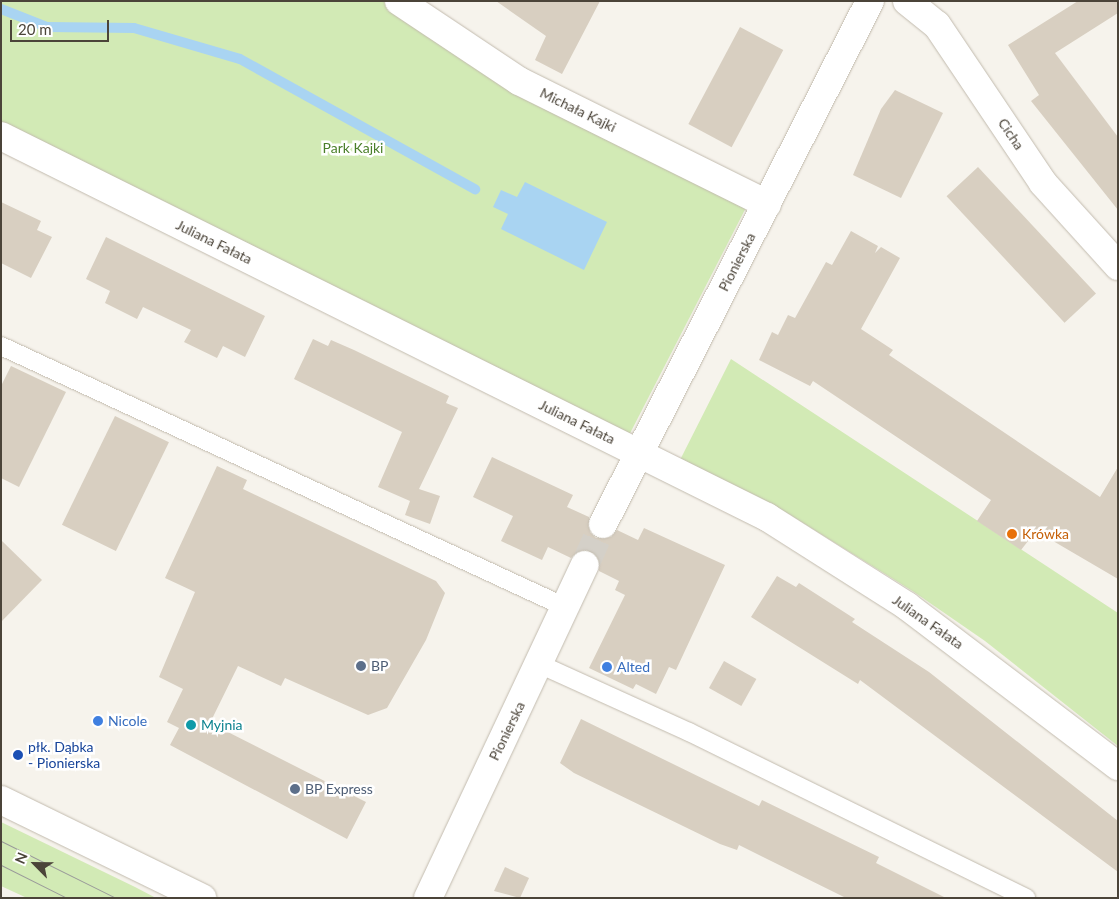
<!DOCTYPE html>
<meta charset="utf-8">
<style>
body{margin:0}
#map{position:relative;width:1119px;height:899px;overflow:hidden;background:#f6f3ec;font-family:Lato,sans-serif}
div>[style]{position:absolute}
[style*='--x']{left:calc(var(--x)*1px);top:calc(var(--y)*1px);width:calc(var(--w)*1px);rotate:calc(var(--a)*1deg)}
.green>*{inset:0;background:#d2eab5}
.water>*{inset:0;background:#a9d4f2}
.stream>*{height:10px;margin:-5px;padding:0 5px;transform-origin:5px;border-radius:5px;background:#a9d4f2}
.building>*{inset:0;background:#d8cfc1;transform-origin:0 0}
.minor-tunnel>*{height:28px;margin-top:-14px;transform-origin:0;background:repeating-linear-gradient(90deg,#d4d0c8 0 28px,transparent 0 42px)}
.roads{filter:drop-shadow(0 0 1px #c2bbae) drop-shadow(0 0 1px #c2bbae)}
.service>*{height:18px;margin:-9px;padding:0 9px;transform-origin:9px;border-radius:9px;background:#fff}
.minor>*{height:28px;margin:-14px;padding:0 14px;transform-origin:14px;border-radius:14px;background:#fff}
.tertiary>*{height:28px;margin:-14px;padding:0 14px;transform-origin:14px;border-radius:14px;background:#fff}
.tram>*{height:1px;margin:-0.5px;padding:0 0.5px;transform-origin:0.5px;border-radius:0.5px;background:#9a9a9a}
.dots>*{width:14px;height:14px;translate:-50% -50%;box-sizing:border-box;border:2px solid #fff;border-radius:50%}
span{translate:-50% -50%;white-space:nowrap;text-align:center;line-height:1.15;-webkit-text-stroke:5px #fff;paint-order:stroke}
.street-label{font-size:14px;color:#4b4439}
.park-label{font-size:14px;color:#4a7f2a}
.food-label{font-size:14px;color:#c56008}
.left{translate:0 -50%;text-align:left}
.service-label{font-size:14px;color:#4e5e75}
.shop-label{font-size:14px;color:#366cbe}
.culture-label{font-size:14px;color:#0d838f}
.transit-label{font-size:14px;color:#164399}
.frame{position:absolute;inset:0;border:2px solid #4b4439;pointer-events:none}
.north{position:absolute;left:10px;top:839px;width:50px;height:50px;-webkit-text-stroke:4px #fff;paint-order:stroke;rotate:293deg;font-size:14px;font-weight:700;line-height:20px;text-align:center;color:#4b4439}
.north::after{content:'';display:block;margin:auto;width:18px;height:22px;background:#4b4439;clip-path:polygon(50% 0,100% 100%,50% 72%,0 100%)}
.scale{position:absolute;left:10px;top:20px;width:99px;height:22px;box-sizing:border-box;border:2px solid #4b4439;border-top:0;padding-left:6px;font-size:15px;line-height:18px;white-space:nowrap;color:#4b4439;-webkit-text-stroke:4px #fff;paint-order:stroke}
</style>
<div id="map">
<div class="green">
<div style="clip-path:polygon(1px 1px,399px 1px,752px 196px,624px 445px,1px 136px)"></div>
<div style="clip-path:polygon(731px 359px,1118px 613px,1118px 746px,985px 641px,914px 592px,787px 513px,680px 460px)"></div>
<div style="clip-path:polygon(1px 822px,135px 887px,156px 898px,27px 898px,1px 886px)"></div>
</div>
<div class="water">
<div style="clip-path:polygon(525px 182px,607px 222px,584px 270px,501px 229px,508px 214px,493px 207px,501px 190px,517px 197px)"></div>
</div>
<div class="stream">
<div style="--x:1;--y:9;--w:49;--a:21.4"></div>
<div style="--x:47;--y:27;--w:87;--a:0.7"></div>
<div style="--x:134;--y:28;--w:110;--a:16.3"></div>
<div style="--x:240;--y:59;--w:269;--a:29"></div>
</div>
<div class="building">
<div style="clip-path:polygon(496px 1px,600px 1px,562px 74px,535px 60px,546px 36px)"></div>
<div style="clip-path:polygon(1078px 1px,1118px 1px,1118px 13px,1055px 53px,1118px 137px,1118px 210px,1031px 101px,1039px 95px,1008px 45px)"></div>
<div style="left:740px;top:27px;width:49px;height:110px;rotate:28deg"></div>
<div style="clip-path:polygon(895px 90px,943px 113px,901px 198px,853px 175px,881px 109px)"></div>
<div style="left:978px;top:167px;width:173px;height:43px;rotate:47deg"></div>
<div style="clip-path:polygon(1px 202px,41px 221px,37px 230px,52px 237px,31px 278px,1px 263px)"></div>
<div style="clip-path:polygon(851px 231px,878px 246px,875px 253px,881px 247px,900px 258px,861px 329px,893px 350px,889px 355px,1100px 497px,1118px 467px,1118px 579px,1036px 531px,1021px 550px,977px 521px,991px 500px,813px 381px,810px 386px,759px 360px,772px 332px,778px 335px,788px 315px,795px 318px,826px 262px,832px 265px)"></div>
<div style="clip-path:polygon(106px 237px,265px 316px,245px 357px,223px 346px,217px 358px,184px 342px,191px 330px,143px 307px,137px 319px,105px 303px,110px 291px,86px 279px)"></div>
<div style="clip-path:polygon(313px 339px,328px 346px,331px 340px,354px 350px,449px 396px,446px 403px,458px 408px,419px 489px,440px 496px,430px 524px,405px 515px,410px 501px,378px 487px,402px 432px,294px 379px)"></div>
<div style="clip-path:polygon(11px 366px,66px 392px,19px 487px,1px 478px,1px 386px)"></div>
<div style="left:115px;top:416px;width:60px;height:121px;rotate:26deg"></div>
<div style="clip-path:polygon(492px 457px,573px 495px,567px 507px,589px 517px,590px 532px,596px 538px,611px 537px,617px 530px,638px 540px,644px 528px,725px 565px,676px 670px,669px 667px,656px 694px,636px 684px,633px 689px,589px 668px,625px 595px,615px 590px,619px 581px,599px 571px,598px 557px,591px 551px,577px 552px,571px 558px,548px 547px,542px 560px,501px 541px,513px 516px,473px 497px)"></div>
<div style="clip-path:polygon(217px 466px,247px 480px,243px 489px,436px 581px,445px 593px,426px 640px,387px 708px,368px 715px,285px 678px,281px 686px,238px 666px,210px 723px,366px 802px,347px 839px,170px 745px,179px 728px,167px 722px,183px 689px,159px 677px,195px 592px,165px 578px)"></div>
<div style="clip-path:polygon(1px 540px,42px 580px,1px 622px)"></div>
<div style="clip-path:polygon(777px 576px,796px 587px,799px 583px,855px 619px,852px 622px,929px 672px,1118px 821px,1118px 872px,860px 680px,858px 684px,751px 617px)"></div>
<div style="left:724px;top:661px;width:37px;height:31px;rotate:29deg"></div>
<div style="clip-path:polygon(581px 719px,759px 806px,762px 800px,879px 857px,876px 863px,946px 898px,846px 898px,739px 845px,737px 850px,720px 844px,574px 773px,560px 763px)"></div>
<div style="clip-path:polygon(505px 867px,529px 878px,520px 898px,494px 891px)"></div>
</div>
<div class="minor-tunnel">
<div style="--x:585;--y:565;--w:45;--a:-66.3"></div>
</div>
<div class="roads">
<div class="service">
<div style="--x:1;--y:346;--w:621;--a:24.83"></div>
<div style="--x:539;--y:664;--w:165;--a:24.4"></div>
<div style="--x:689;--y:732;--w:376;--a:26.2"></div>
</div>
<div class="minor">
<div style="--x:399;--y:1;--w:144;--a:33.7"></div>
<div style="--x:519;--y:81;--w:277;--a:26.4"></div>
<div style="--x:907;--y:1;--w:38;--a:39"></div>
<div style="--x:937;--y:25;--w:190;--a:56.1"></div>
<div style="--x:1043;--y:183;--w:112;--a:47.9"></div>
<div style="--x:1;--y:136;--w:856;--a:26.45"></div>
<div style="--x:767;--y:517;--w:166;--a:32.4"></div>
<div style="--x:907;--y:606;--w:265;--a:37.2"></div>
<div style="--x:603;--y:524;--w:587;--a:-62.95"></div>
<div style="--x:428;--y:898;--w:368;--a:-64.8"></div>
</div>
<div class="tertiary">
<div style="--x:1;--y:800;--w:224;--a:26"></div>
</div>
</div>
<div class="tram">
<div style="--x:1;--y:841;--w:128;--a:26.4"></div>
<div style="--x:1;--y:865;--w:74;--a:26.6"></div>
</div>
<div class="dots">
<div style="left:1012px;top:534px;background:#e8710a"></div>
<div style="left:361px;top:666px;background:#5c6f8a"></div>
<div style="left:607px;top:667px;background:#3f7fe0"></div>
<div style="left:98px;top:721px;background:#3f7fe0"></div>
<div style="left:191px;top:725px;background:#0f9aa8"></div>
<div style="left:18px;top:755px;background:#1a4fb4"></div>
<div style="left:295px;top:789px;background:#5c6f8a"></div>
</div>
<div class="street-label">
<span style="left:578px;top:110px;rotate:26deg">Michała Kajki</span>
<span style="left:1011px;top:134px;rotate:56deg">Cicha</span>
<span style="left:214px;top:242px;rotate:26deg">Juliana Fałata</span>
<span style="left:737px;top:262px;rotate:-63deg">Pionierska</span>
<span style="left:577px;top:422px;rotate:26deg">Juliana Fałata</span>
<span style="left:928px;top:622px;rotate:35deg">Juliana Fałata</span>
<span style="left:507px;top:731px;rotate:-64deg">Pionierska</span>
</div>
<div class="park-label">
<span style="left:353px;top:148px">Park Kajki</span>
</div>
<div class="food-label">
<span class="left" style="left:1022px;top:534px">Krówka</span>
</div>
<div class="service-label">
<span class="left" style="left:371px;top:666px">BP</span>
<span class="left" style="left:305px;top:789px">BP Express</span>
</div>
<div class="shop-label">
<span class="left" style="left:617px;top:667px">Alted</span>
<span class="left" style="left:108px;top:721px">Nicole</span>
</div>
<div class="culture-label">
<span class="left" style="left:201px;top:725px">Myjnia</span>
</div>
<div class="transit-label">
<span class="left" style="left:28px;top:755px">płk. Dąbka<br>- Pionierska</span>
</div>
<div class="frame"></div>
<div class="north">N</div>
<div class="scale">20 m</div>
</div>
